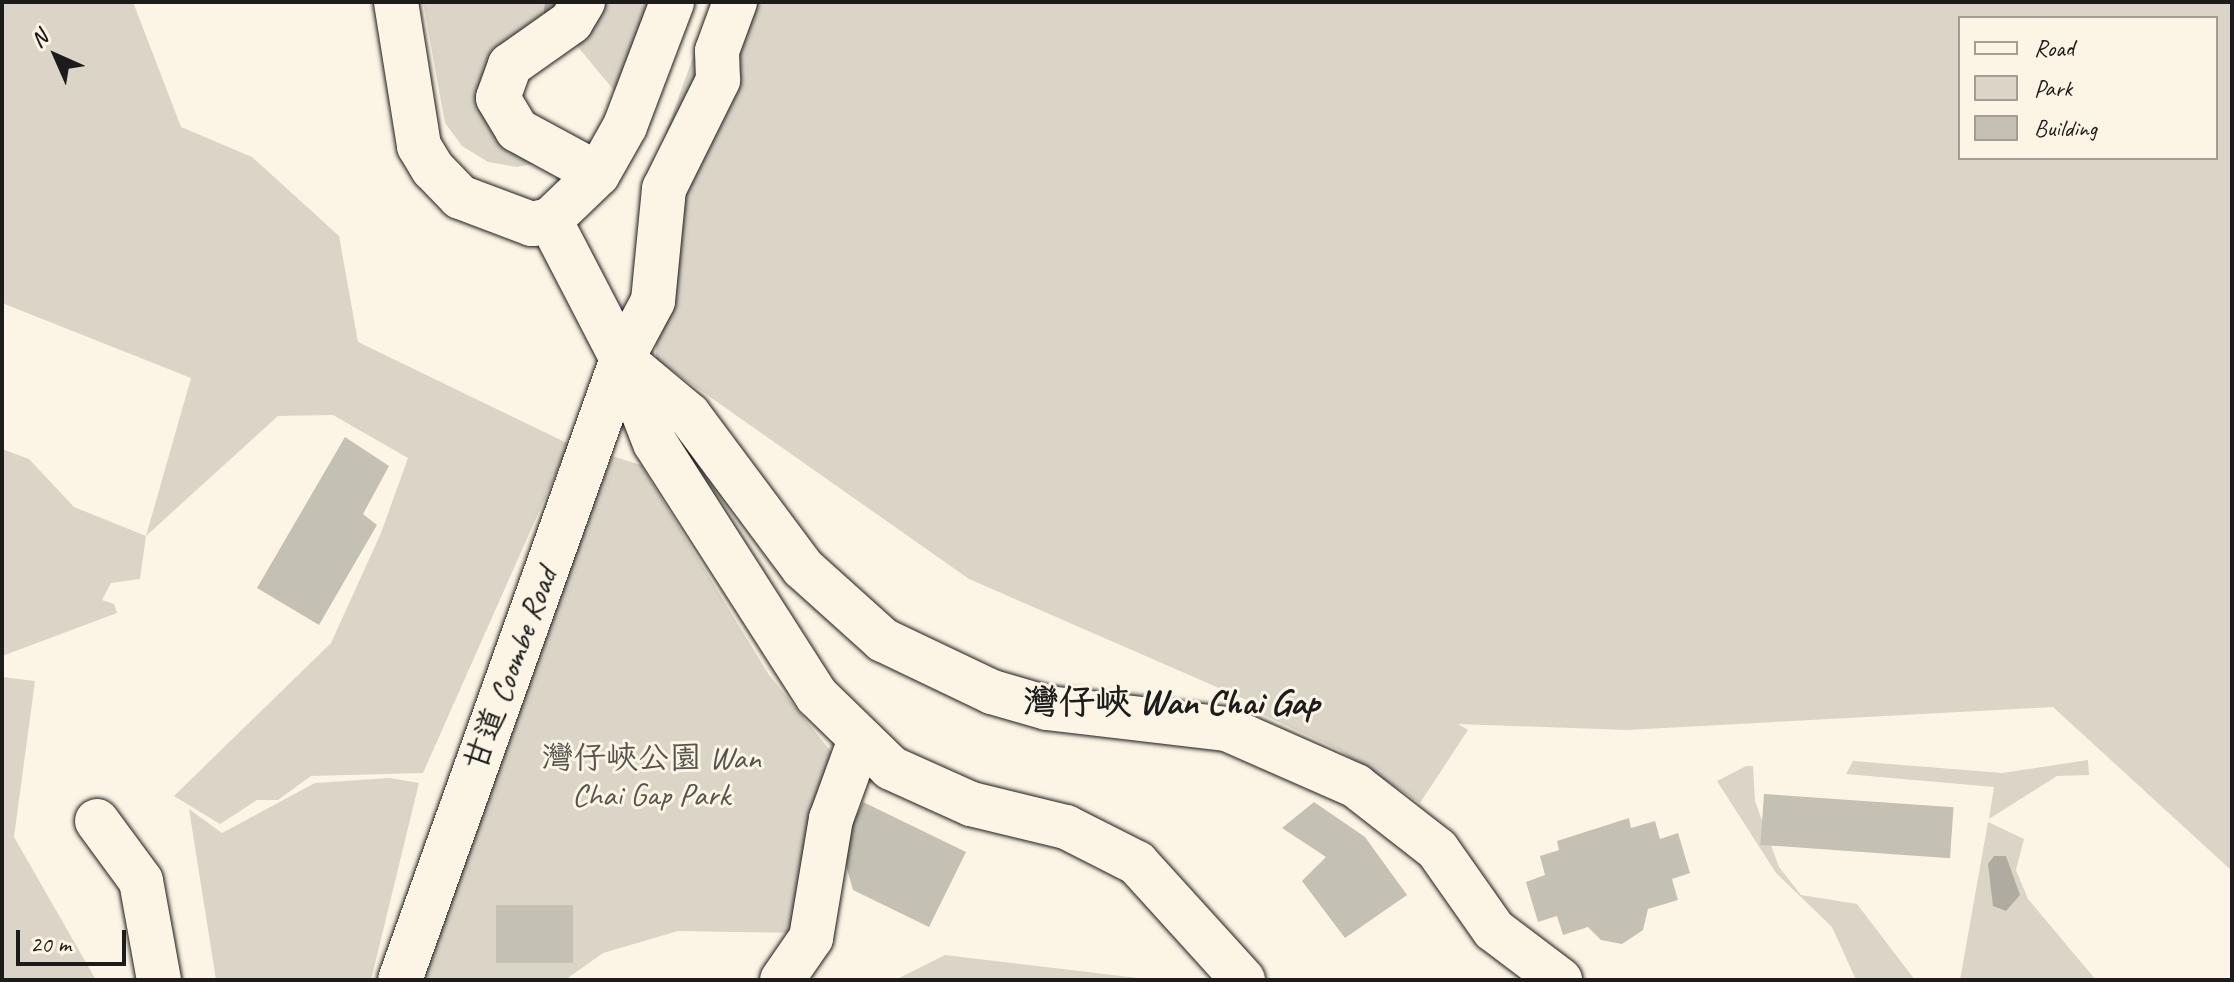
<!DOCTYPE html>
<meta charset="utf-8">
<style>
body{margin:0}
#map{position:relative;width:2234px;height:982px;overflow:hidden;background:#fcf5e5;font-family:Caveat,"LXGW WenKai TC",sans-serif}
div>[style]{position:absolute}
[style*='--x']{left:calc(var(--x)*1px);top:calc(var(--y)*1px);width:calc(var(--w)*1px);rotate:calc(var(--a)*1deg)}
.green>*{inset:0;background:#dbd5c8}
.water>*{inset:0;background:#b0aba1}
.stream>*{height:11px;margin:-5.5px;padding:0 5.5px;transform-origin:5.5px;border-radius:5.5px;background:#b0aba1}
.building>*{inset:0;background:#c4c0b3;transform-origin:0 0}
.roads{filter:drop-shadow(0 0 2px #1c1c1c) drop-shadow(0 0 2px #1c1c1c)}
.minor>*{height:44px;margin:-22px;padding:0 22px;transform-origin:22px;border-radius:22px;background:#fcf5e5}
.major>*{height:44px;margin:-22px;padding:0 22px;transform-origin:22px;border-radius:22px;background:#fcf5e5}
span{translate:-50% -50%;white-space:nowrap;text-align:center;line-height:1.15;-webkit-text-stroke:6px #fcf5e5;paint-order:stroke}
.street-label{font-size:32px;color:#1c1c1c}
.park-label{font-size:32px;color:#555450}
.quarter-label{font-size:36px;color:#1c1c1c;font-weight:700}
.frame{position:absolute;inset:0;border:4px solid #1c1c1c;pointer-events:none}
.legend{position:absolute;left:1958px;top:16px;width:260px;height:144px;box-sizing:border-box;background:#fcf5e5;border:2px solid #a29e95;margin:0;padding:10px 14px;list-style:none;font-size:24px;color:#1c1c1c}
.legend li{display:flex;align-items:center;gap:16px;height:40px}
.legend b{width:40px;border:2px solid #a29e95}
.north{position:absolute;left:16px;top:16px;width:80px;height:80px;-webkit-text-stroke:6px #fcf5e5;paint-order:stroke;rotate:315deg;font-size:22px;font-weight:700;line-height:32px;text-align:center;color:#1c1c1c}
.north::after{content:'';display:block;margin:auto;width:28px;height:36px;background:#1c1c1c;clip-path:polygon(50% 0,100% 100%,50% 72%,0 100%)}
.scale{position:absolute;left:16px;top:930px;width:110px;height:36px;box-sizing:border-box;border:4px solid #1c1c1c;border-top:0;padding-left:10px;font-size:24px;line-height:28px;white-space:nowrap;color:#1c1c1c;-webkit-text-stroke:6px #fcf5e5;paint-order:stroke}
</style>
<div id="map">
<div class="green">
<div style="clip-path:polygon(2px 2px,133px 2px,181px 127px,252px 157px,339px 236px,358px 342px,569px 444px,423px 773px,311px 776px,278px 800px,257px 800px,220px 824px,174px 796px,331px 643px,381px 533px,408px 458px,333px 415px,278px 416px,146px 536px,140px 579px,111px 583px,102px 600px,114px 604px,117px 613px,2px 656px,2px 449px,29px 459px,74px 507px,146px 536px,191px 378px,2px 303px)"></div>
<div style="clip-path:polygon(423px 2px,652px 2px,618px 95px,547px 10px,493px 64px,546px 161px,517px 167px,488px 162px,462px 146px,445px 123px)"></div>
<div style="clip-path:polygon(evenodd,713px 2px,2232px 2px,2232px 871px,2053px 707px,1627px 730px,1458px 724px,1468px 730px,1420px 803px,1339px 750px,1255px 711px,1258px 705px,969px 579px,656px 359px,661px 146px,713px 2px,1960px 18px,2216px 18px,2216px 158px,1960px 158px,1960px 18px)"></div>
<div style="clip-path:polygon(612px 456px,641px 465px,769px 675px,833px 754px,801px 933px,678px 931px,603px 953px,565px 980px,415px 980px)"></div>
<div style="clip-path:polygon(2px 677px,35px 681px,14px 837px,96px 980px,2px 980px)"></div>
<div style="clip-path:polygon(2088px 760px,2089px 775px,2057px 776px,1989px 819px,1994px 787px,1846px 774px,1853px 761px,2002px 773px)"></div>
<div style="clip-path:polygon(1746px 766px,1753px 766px,1755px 801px,1779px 867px,1801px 895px,1857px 904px,1915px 980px,1856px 980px,1832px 927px,1776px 873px,1717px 781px)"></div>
<div style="clip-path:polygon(390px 778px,419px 783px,371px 980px,216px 980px,189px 809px,222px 833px,315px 783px)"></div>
<div style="clip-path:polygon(1988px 822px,2024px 839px,2016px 870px,2028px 899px,2096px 980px,1960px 980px)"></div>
<div style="clip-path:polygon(945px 955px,1155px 980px,895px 980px)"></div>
</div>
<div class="water">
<div style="clip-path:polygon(1994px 856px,2006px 856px,2020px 895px,2006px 911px,1993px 906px,1988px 864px)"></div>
</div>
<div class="stream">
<div style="--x:548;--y:23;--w:21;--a:-85"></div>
</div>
<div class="building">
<div style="clip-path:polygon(345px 437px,389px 466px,363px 514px,377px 525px,319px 625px,257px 588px)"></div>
<div style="left:1764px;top:794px;width:190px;height:51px;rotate:4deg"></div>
<div style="clip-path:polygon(863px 802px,966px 852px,929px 927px,853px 890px,841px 847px)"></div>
<div style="clip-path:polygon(1314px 802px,1365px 837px,1407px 895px,1345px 938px,1302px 881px,1326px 857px,1282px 828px)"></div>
<div style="clip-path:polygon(1629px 818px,1631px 828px,1655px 821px,1660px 839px,1678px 833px,1690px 873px,1672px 879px,1678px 900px,1648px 909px,1643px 930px,1622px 944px,1601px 940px,1588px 927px,1563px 935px,1557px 916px,1538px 922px,1526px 882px,1545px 875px,1540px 856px,1559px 850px,1557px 841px)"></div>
<div style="left:496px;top:905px;width:77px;height:58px"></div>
</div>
<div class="roads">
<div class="minor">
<div style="--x:583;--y:2;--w:23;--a:121"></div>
<div style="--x:571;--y:22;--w:75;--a:144.8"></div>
<div style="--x:510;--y:65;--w:35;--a:110"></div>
<div style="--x:498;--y:98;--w:37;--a:59"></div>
<div style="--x:517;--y:130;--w:92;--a:28.5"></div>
<div style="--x:550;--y:220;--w:157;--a:62.6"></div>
<div style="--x:622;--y:359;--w:90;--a:68.6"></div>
<div style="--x:655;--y:443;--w:300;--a:57.4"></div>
<div style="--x:817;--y:696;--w:103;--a:44.2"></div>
<div style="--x:891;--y:768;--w:88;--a:24.2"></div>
<div style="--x:971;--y:804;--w:98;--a:13.6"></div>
<div style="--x:1066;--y:827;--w:80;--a:26.9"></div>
<div style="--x:1137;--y:863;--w:158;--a:47.8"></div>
<div style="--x:622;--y:359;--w:87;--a:39.9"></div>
<div style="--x:689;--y:415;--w:191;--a:53.3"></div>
<div style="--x:803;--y:568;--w:108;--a:42"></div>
<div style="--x:883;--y:640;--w:121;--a:25.5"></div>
<div style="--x:992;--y:692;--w:57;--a:16.2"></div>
<div style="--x:1047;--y:708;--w:181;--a:6.7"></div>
<div style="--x:1227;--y:729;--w:141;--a:23.8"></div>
<div style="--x:1356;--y:786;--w:103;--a:37.9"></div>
<div style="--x:1437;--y:849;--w:99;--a:54.9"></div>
<div style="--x:1494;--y:930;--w:83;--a:37.1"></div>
<div style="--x:97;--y:821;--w:74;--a:53.7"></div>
<div style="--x:141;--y:881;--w:101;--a:79.7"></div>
<div style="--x:400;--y:980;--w:659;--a:-70.33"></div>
<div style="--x:622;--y:359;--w:66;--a:-61.9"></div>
<div style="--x:653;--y:301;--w:113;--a:-84.4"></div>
<div style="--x:664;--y:189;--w:122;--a:-63.6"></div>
<div style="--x:718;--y:80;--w:29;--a:-92"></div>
<div style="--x:717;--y:51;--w:52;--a:-69.8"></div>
<div style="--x:782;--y:980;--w:51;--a:-55.4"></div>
<div style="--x:811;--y:938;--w:121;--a:-80.5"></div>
<div style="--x:831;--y:819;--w:82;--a:-70"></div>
</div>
<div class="major">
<div style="--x:396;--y:2;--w:146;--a:80.9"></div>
<div style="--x:419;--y:146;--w:27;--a:59"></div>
<div style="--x:433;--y:169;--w:39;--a:46"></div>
<div style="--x:460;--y:197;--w:77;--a:20.6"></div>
<div style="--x:532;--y:224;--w:18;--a:-13"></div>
<div style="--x:550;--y:220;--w:66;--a:-43.8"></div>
<div style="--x:598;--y:174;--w:55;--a:-60.6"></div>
<div style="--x:625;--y:126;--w:133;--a:-69.2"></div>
</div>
</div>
<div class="street-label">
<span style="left:511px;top:669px;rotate:-70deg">甘道 Coombe Road</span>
</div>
<div class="park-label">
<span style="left:651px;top:777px">灣仔峽公園 Wan<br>Chai Gap Park</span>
</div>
<div class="quarter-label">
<span style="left:1171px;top:703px">灣仔峽 Wan Chai Gap</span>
</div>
<div class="frame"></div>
<ul class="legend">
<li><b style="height:10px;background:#fcf5e5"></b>Road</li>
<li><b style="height:22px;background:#dbd5c8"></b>Park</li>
<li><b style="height:22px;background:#c4c0b3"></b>Building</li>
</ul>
<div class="north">N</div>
<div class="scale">20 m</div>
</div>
